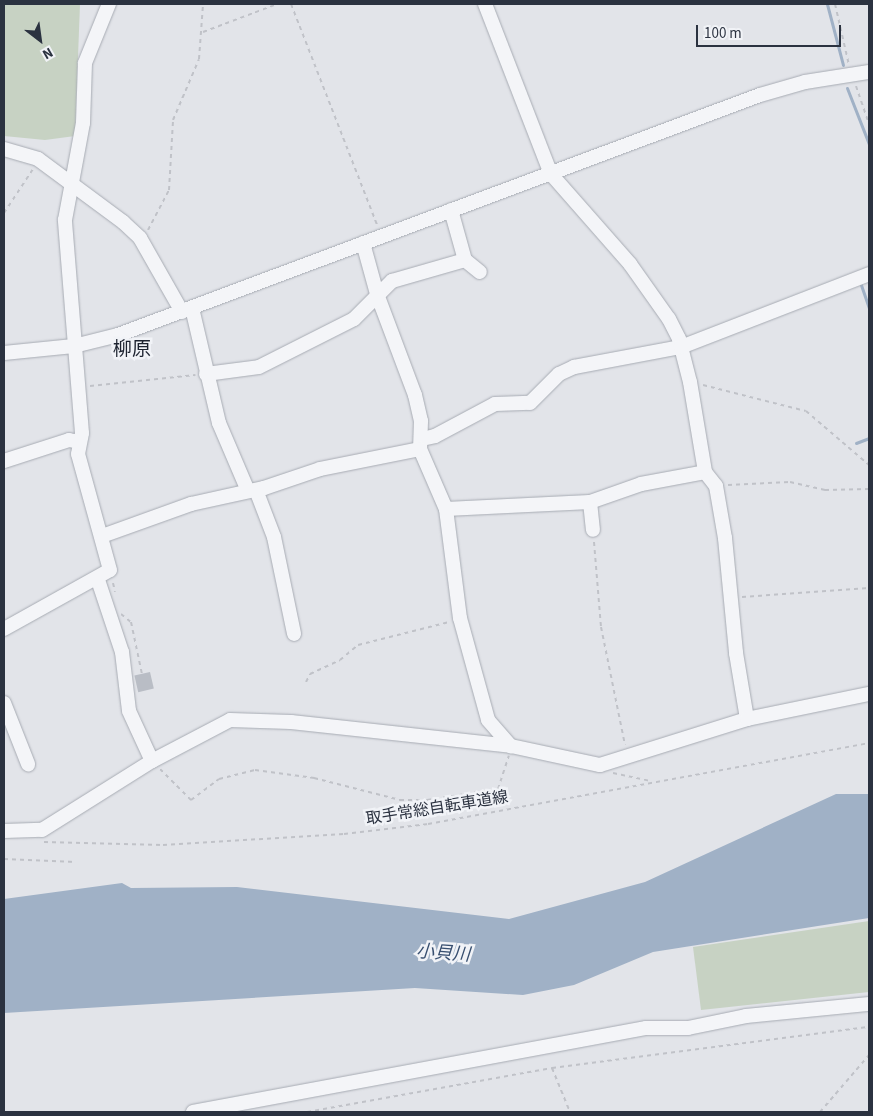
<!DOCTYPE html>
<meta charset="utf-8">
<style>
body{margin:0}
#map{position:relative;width:873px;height:1116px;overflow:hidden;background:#e2e4e9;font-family:"Source Sans 3","Noto Sans JP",sans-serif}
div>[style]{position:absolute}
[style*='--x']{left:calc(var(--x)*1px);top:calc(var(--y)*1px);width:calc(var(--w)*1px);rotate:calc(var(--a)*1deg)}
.green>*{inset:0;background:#c7d2c3}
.water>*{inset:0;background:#a0b1c6}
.stream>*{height:3px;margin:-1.5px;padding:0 1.5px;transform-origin:1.5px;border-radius:1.5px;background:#a0b1c6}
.building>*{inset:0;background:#b9bdc5;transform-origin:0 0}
.path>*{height:2px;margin-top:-1px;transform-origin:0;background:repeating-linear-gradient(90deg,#c0c2c8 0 4px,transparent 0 8px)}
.roads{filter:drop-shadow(0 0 1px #a7abb3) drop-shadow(0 0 1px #a7abb3)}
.minor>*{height:14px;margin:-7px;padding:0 7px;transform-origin:7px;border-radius:7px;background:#f4f5f8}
span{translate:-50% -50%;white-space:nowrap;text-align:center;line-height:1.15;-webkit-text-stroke:5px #f1f3f7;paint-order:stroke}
.street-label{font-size:16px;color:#2b3240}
.water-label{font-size:18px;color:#384f70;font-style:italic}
.quarter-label{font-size:19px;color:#1d2330}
.frame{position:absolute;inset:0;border:5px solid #2b3240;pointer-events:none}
.north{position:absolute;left:15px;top:15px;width:50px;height:50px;-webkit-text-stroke:4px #f1f3f7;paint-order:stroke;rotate:150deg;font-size:14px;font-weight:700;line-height:20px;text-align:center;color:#2b3240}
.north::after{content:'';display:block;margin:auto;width:18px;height:22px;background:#2b3240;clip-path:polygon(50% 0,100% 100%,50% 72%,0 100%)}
.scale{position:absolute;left:696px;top:25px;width:145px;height:22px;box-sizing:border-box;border:2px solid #2b3240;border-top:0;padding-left:6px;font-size:15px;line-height:18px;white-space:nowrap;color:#2b3240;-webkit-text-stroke:4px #f1f3f7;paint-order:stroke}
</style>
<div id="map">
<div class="green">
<div style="clip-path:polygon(4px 4px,80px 4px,75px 136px,45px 140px,4px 136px)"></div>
<div style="clip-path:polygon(869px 921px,869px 992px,701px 1010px,693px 947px)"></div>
</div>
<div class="water">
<div style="clip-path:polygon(836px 794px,869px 794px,869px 918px,653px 952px,574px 985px,523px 995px,415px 988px,4px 1013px,4px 899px,122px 883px,131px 888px,237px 887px,509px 919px,645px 882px)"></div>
</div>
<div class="stream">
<div style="--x:827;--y:4;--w:63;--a:75.3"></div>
<div style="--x:847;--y:88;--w:60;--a:68.6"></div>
<div style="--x:860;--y:282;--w:28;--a:71"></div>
<div style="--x:856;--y:443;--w:14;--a:-21"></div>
</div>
<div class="building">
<div style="left:150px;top:672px;width:17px;height:16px;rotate:77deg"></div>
</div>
<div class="path">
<div style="--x:291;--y:4;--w:237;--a:68.7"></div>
<div style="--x:835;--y:4;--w:63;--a:77.1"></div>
<div style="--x:203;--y:32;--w:79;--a:-20.7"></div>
<div style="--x:856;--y:86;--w:40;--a:71.1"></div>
<div style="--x:4;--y:213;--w:53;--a:-56.6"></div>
<div style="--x:148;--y:230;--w:45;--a:-62.3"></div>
<div style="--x:169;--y:190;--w:70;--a:-86.7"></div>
<div style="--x:173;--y:120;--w:66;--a:-66.9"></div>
<div style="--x:199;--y:59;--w:55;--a:-85.8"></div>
<div style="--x:703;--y:385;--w:106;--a:14.2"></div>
<div style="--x:806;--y:411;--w:83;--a:40.6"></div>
<div style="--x:90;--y:386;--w:106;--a:-6"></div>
<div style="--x:728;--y:485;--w:62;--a:-2.8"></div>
<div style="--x:790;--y:482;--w:36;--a:13"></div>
<div style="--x:825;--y:490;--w:44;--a:-1.3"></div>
<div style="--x:594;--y:542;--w:85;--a:85.3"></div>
<div style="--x:601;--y:627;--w:120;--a:78.5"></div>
<div style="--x:113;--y:583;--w:9;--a:77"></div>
<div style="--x:742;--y:597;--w:127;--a:-4.1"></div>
<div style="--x:121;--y:614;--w:13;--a:39"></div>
<div style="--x:131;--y:622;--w:53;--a:78.1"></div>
<div style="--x:306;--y:682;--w:9;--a:-63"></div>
<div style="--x:310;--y:674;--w:33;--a:-25"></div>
<div style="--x:340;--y:660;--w:23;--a:-40"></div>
<div style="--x:358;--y:645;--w:94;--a:-14.2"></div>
<div style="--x:160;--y:769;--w:44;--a:45"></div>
<div style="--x:191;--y:800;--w:35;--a:-37"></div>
<div style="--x:219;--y:779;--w:37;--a:-14"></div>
<div style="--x:255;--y:770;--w:60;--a:7.7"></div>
<div style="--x:314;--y:778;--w:89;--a:14.3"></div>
<div style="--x:400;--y:800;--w:27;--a:0"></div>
<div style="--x:427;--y:800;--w:72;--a:-8.8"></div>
<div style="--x:498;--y:789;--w:35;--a:-72"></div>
<div style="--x:613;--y:773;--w:39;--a:12"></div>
<div style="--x:44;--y:842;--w:119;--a:1.4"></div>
<div style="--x:163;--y:845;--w:181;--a:-3.5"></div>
<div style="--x:344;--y:834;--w:85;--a:-6.8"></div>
<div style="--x:428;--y:824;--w:448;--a:-10.4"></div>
<div style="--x:4;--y:859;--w:72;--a:2.4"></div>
<div style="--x:552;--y:1068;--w:48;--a:67.8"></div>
<div style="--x:307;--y:1112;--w:249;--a:-10.2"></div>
<div style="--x:552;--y:1068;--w:320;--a:-7.4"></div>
<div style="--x:820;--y:1112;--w:75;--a:-49.3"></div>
</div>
<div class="roads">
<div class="minor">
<div style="--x:485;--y:4;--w:182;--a:68.8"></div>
<div style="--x:551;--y:174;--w:120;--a:48.7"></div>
<div style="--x:630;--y:264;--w:67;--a:54.7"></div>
<div style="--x:669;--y:319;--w:22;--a:63"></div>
<div style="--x:679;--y:339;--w:44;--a:75.7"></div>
<div style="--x:690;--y:382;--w:91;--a:80.5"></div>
<div style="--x:705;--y:472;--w:18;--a:52"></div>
<div style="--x:716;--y:486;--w:53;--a:80.2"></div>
<div style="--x:725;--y:538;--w:116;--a:84.5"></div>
<div style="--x:736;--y:653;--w:67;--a:80.5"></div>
<div style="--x:4;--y:149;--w:35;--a:16"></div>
<div style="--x:38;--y:159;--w:106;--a:36.5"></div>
<div style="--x:123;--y:222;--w:23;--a:43"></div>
<div style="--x:140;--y:238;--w:85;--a:60.4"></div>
<div style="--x:451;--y:210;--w:52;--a:74.4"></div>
<div style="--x:465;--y:260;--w:19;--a:39"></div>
<div style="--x:363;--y:243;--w:53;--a:74.6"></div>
<div style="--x:377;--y:294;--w:108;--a:69.4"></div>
<div style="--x:415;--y:395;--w:27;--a:77"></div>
<div style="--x:421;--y:421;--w:28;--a:92"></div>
<div style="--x:420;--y:449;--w:65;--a:66.6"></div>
<div style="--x:446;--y:509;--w:110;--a:82.7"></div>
<div style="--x:460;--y:618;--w:106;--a:74.6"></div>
<div style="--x:488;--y:720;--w:35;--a:49"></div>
<div style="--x:192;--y:308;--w:118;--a:76.8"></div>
<div style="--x:219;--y:423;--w:74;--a:66.9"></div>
<div style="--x:4;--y:353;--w:70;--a:-5.7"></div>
<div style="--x:74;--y:346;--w:45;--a:-14"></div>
<div style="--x:118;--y:335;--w:685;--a:-20.5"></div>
<div style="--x:760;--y:95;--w:47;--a:-16.1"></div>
<div style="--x:805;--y:82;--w:65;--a:-8.9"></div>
<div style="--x:206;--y:374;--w:53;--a:-7.5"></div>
<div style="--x:259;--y:367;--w:106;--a:-26.8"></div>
<div style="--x:354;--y:319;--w:54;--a:-45"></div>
<div style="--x:392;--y:281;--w:76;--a:-16"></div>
<div style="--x:422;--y:439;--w:13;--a:-13"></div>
<div style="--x:435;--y:436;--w:68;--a:-28.1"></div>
<div style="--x:495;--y:404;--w:35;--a:-2"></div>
<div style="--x:530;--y:403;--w:41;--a:-45"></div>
<div style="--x:559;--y:374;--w:17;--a:-25"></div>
<div style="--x:574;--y:367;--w:109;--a:-10.6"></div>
<div style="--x:681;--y:347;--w:202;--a:-21.2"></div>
<div style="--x:4;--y:461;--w:68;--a:-17.9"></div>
<div style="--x:69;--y:440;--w:10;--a:11"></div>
<div style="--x:256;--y:490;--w:50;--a:69"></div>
<div style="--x:274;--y:537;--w:99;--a:78.3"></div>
<div style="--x:590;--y:502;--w:28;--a:84"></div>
<div style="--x:446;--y:509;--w:144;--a:-2.8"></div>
<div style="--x:590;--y:502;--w:54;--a:-19.4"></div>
<div style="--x:641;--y:484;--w:65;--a:-10.6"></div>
<div style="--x:102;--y:536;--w:95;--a:-19.8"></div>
<div style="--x:191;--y:504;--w:75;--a:-12.4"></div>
<div style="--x:264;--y:488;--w:59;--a:-18.7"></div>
<div style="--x:320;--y:469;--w:102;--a:-11.3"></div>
<div style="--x:98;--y:580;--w:76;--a:71.6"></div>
<div style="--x:122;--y:652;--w:59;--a:83.2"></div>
<div style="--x:129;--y:711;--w:55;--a:65.3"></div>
<div style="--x:4;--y:629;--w:121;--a:-29.1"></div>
<div style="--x:110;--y:570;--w:120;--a:-105.4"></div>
<div style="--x:78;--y:454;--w:21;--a:-79"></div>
<div style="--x:82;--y:433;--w:214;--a:-94.6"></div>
<div style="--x:65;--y:220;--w:99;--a:-79.5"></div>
<div style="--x:83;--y:123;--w:60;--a:-88.1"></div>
<div style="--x:85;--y:63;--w:64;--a:-67.9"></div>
<div style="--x:4;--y:703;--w:66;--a:68.5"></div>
<div style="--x:4;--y:831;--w:38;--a:-2"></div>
<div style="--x:42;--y:830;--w:130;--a:-32.1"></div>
<div style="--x:152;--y:761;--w:88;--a:-27.7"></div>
<div style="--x:230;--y:720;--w:61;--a:1.9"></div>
<div style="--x:291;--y:722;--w:221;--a:6.2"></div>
<div style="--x:511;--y:746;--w:91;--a:12.1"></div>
<div style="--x:600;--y:765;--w:154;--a:-17.4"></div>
<div style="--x:747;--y:719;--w:125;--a:-11.6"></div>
<div style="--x:193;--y:1112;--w:461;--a:-10.5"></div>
<div style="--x:646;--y:1028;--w:42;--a:0"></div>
<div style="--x:688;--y:1028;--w:59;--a:-11.7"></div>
<div style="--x:746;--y:1016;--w:124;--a:-5.6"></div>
</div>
</div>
<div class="street-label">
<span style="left:437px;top:808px;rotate:-9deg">取手常総自転車道線</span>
</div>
<div class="water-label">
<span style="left:443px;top:954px;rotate:4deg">小貝川</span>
</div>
<div class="quarter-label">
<span style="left:132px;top:350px">柳原</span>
</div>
<div class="frame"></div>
<div class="north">N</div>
<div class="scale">100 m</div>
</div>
